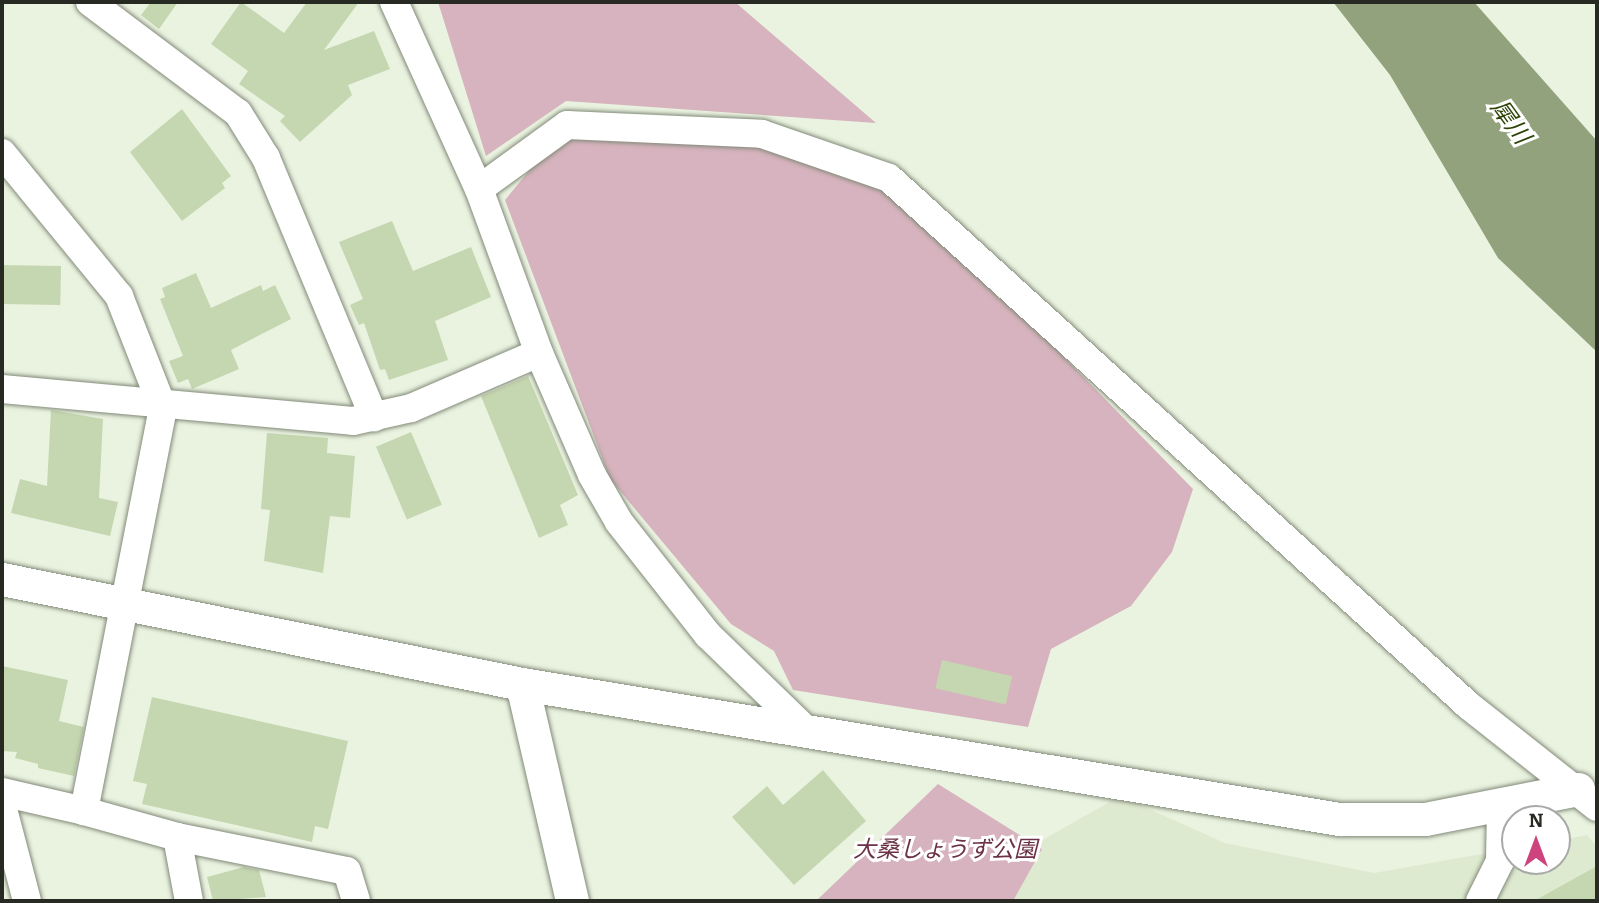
<!DOCTYPE html>
<meta charset="utf-8">
<style>
body{margin:0}
#map{position:relative;width:1599px;height:903px;overflow:hidden;background:#eaf3e0;font-family:Bitter,"Noto Sans JP",serif}
div>[style]{position:absolute}
[style*='--x']{left:calc(var(--x)*1px);top:calc(var(--y)*1px);width:calc(var(--w)*1px);rotate:calc(var(--a)*1deg)}
.built>*{inset:0;background:#deead0}
.green>*{inset:0;background:#d6b3be}
.water>*{inset:0;background:#91a27d}
.building>*{inset:0;background:#c5d7b0;transform-origin:0 0}
.roads{filter:drop-shadow(0 0 2px #828a79) drop-shadow(0 0 2px #828a79)}
.minor>*{height:28px;margin:-14px;padding:0 14px;transform-origin:14px;border-radius:14px;background:#fff}
.tertiary>*{height:33px;margin:-16.5px;padding:0 16.5px;transform-origin:16.5px;border-radius:16.5px;background:#fff}
span{translate:-50% -50%;white-space:nowrap;text-align:center;line-height:1.15;-webkit-text-stroke:6px #fff;paint-order:stroke}
.park-label{font-size:23px;color:#6b3146;font-style:italic}
.water-label{font-size:24px;color:#2e4407;font-style:italic}
.frame{position:absolute;inset:0;border:4px solid #272a23;pointer-events:none}
.north{position:absolute;left:1501px;top:805px;width:70px;height:70px;box-sizing:border-box;background:#fff;border:2px solid #a9aaa7;border-radius:50%;rotate:0deg;font-size:19px;font-weight:700;line-height:28px;text-align:center;color:#272a23}
.north::after{content:'';display:block;margin:auto;width:24px;height:32px;background:#cc437d;clip-path:polygon(50% 0,100% 100%,50% 72%,0 100%)}
</style>
<div id="map">
<div class="built">
<div style="clip-path:polygon(1120px 796px,1225px 843px,1374px 873px,1515px 848px,1515px 861px,1557px 861px,1557px 841px,1587px 835px,1597px 847px,1597px 901px,976px 901px,1000px 864px)"></div>
</div>
<div class="green">
<div style="clip-path:polygon(438px 2px,735px 2px,876px 123px,566px 101px,486px 156px)"></div>
<div style="clip-path:polygon(567px 125px,762px 134px,889px 178px,1193px 489px,1172px 552px,1131px 606px,1051px 649px,1028px 727px,793px 690px,774px 651px,731px 624px,610px 479px,505px 200px)"></div>
<div style="clip-path:polygon(938px 784px,1042px 849px,1013px 901px,816px 901px)"></div>
</div>
<div class="water">
<div style="clip-path:polygon(1333px 2px,1474px 2px,1597px 141px,1597px 352px,1498px 258px,1390px 75px)"></div>
</div>
<div class="building">
<div style="clip-path:polygon(151px 2px,178px 2px,159px 29px,141px 15px)"></div>
<div style="clip-path:polygon(241px 2px,284px 33px,307px 2px,359px 2px,324px 50px,374px 31px,390px 69px,348px 85px,352px 95px,300px 142px,280px 121px,285px 116px,239px 84px,248px 71px,211px 44px)"></div>
<div style="clip-path:polygon(182px 109px,231px 176px,222px 183px,225px 188px,182px 221px,130px 152px)"></div>
<div style="clip-path:polygon(392px 221px,413px 271px,471px 247px,491px 297px,435px 321px,448px 360px,389px 380px,385px 369px,380px 370px,364px 323px,359px 325px,350px 305px,363px 299px,339px 242px)"></div>
<div style="left:2px;top:265px;width:59px;height:39px;rotate:1deg"></div>
<div style="clip-path:polygon(196px 273px,211px 308px,261px 285px,263px 291px,275px 285px,291px 319px,231px 350px,239px 369px,192px 389px,188px 379px,178px 383px,169px 361px,183px 356px,160px 299px,165px 297px,162px 288px)"></div>
<div style="clip-path:polygon(528px 376px,578px 495px,560px 505px,568px 525px,539px 538px,481px 396px)"></div>
<div style="clip-path:polygon(51px 410px,103px 419px,99px 498px,118px 502px,110px 536px,11px 513px,20px 479px,47px 486px)"></div>
<div style="left:411px;top:432px;width:79px;height:38px;rotate:67deg"></div>
<div style="clip-path:polygon(267px 433px,328px 438px,327px 453px,355px 456px,350px 518px,330px 516px,323px 573px,264px 561px,270px 510px,261px 509px)"></div>
<div style="left:942px;top:660px;width:72px;height:29px;rotate:13deg"></div>
<div style="clip-path:polygon(2px 666px,68px 680px,59px 721px,84px 727px,74px 776px,38px 768px,38px 764px,15px 758px,17px 752px,2px 751px)"></div>
<div style="clip-path:polygon(152px 697px,348px 741px,328px 829px,315px 826px,312px 842px,142px 804px,147px 784px,133px 781px)"></div>
<div style="clip-path:polygon(823px 770px,866px 821px,794px 885px,732px 817px,767px 786px,783px 805px)"></div>
<div style="clip-path:polygon(1597px 866px,1597px 901px,1534px 901px)"></div>
<div style="clip-path:polygon(244px 867px,259px 870px,266px 897px,213px 901px,207px 877px)"></div>
</div>
<div class="roads">
<div class="minor">
<div style="--x:90;--y:2;--w:185;--a:36.9"></div>
<div style="--x:238;--y:113;--w:53;--a:58.1"></div>
<div style="--x:266;--y:158;--w:281;--a:67.4"></div>
<div style="--x:394;--y:2;--w:205;--a:65.6"></div>
<div style="--x:479;--y:189;--w:109;--a:-36"></div>
<div style="--x:567;--y:125;--w:195;--a:2.6"></div>
<div style="--x:762;--y:134;--w:134;--a:19.1"></div>
<div style="--x:889;--y:178;--w:784;--a:42.31"></div>
<div style="--x:1469;--y:706;--w:163;--a:38.3"></div>
<div style="--x:2;--y:153;--w:185;--a:50.7"></div>
<div style="--x:119;--y:296;--w:120;--a:68.6"></div>
<div style="--x:163;--y:408;--w:411;--a:101.1"></div>
<div style="--x:84;--y:811;--w:97;--a:15.6"></div>
<div style="--x:177;--y:837;--w:65;--a:79.4"></div>
<div style="--x:479;--y:189;--w:175;--a:69.9"></div>
<div style="--x:539;--y:353;--w:133;--a:66.5"></div>
<div style="--x:592;--y:475;--w:54;--a:60.1"></div>
<div style="--x:619;--y:522;--w:144;--a:51.8"></div>
<div style="--x:708;--y:635;--w:141;--a:44.1"></div>
<div style="--x:2;--y:389;--w:352;--a:5.2"></div>
<div style="--x:353;--y:421;--w:59;--a:-12.6"></div>
<div style="--x:411;--y:408;--w:139;--a:-23.3"></div>
<div style="--x:2;--y:792;--w:84;--a:13"></div>
<div style="--x:2;--y:805;--w:99;--a:75.4"></div>
<div style="--x:177;--y:837;--w:173;--a:11.3"></div>
<div style="--x:347;--y:871;--w:31;--a:73"></div>
<div style="--x:1480;--y:901;--w:45;--a:-63.4"></div>
<div style="--x:1500;--y:861;--w:53;--a:-88.9"></div>
</div>
<div class="tertiary">
<div style="--x:2;--y:579;--w:530;--a:11.42"></div>
<div style="--x:522;--y:684;--w:828;--a:9.38"></div>
<div style="--x:1339;--y:819;--w:86;--a:0"></div>
<div style="--x:1425;--y:819;--w:156;--a:-11.1"></div>
<div style="--x:522;--y:684;--w:223;--a:77"></div>
</div>
</div>
<div class="park-label">
<span style="left:945px;top:849px">大桑しょうず公園</span>
</div>
<div class="water-label">
<span style="left:1510px;top:122px;rotate:54deg">犀川</span>
</div>
<div class="frame"></div>
<div class="north">N</div>
</div>
